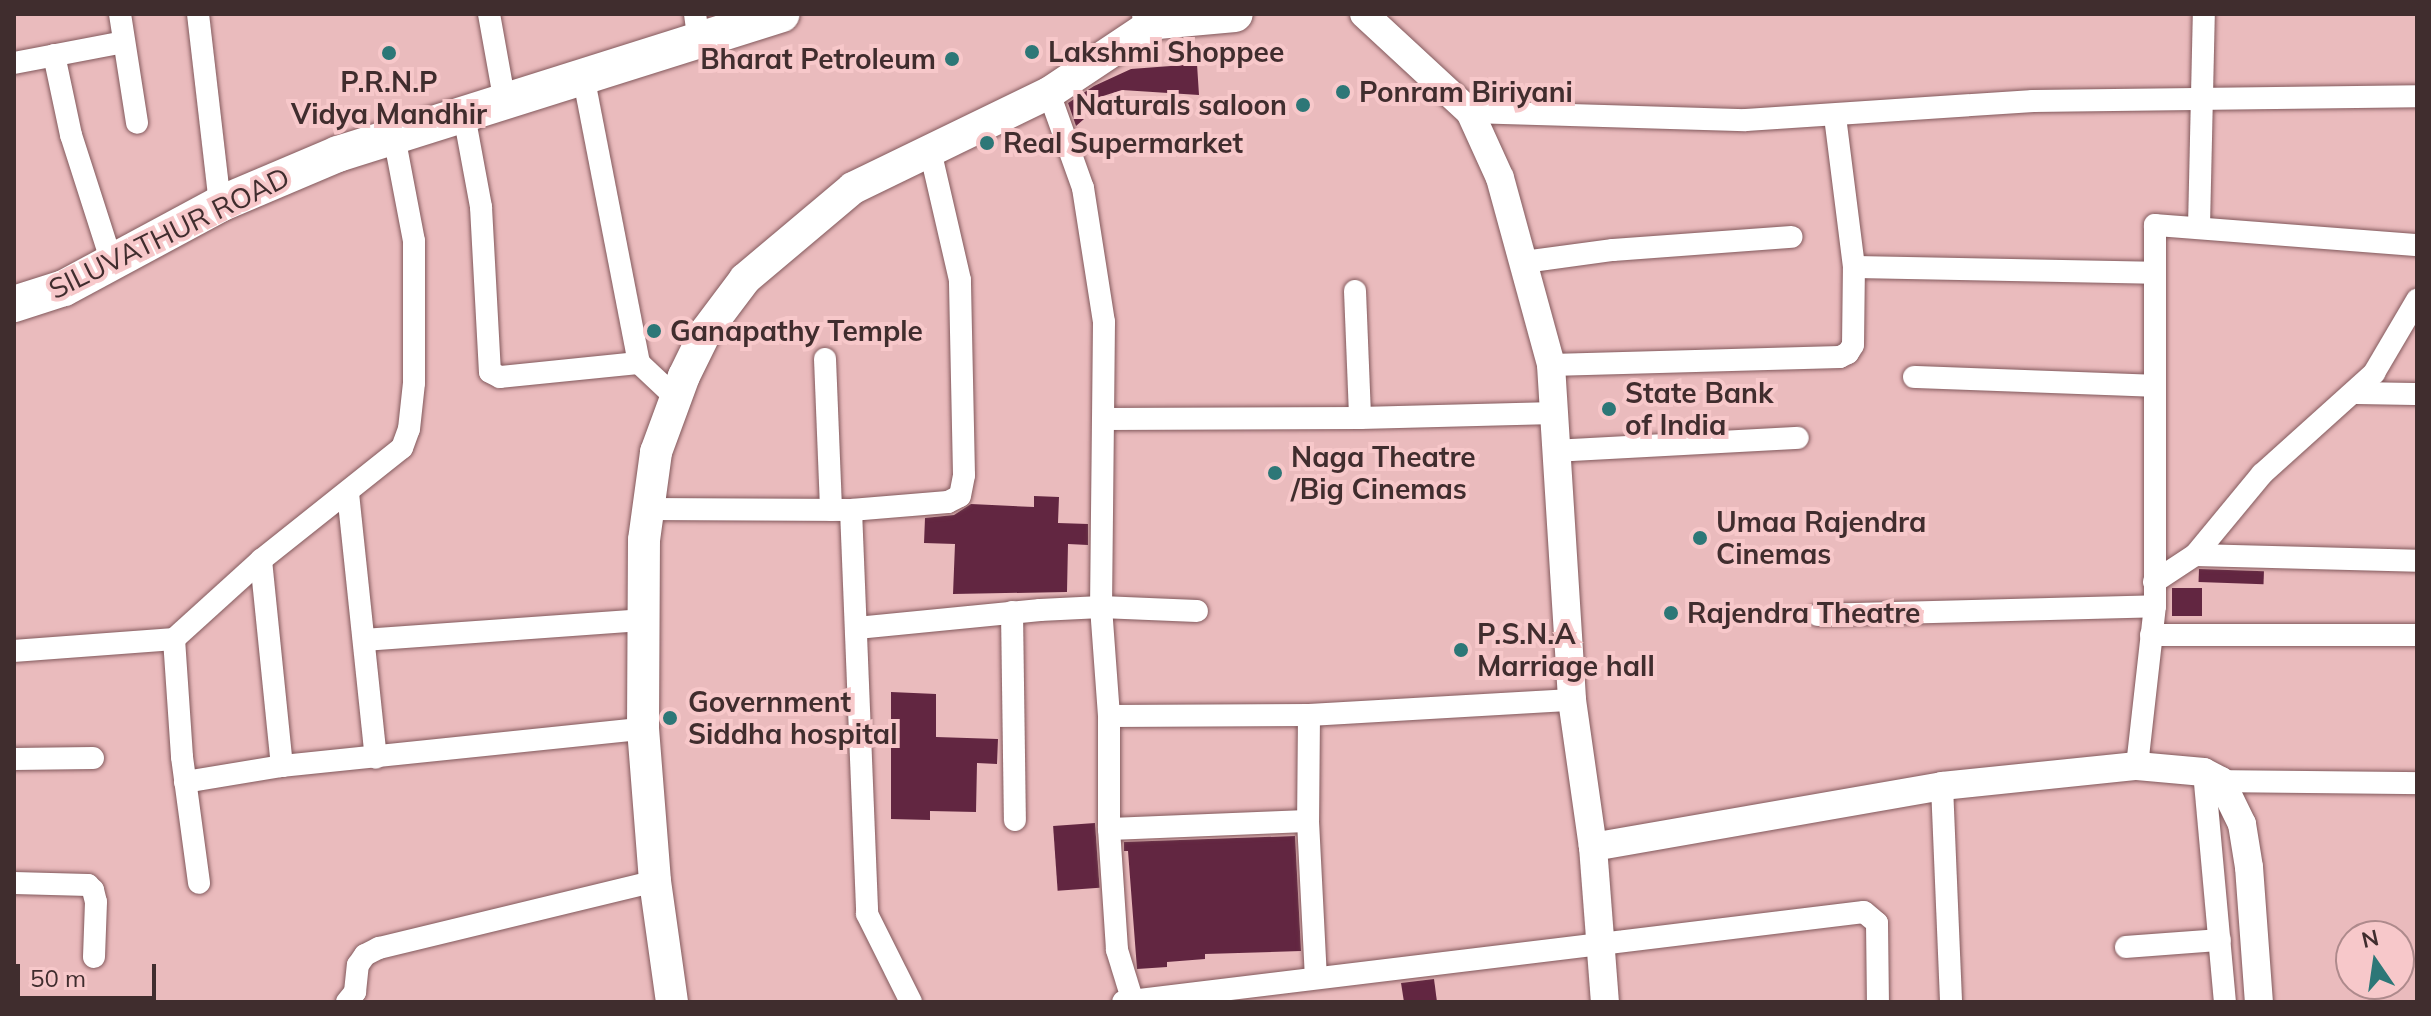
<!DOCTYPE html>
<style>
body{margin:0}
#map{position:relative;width:2431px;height:1016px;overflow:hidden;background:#eabbbd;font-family:Mulish,sans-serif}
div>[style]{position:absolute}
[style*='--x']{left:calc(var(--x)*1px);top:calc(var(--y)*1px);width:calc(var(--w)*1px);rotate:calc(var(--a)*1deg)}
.building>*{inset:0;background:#622641;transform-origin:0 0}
.roads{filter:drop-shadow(0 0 2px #82595c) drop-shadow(0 0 2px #82595c)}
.minor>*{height:22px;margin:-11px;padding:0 11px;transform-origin:11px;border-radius:11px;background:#fff}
.tertiary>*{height:28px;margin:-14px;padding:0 14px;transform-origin:14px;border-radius:14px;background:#fff}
.secondary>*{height:32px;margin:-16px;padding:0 16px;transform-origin:16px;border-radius:16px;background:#fff}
.primary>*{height:36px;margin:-18px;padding:0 18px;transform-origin:18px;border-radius:18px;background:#fff}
.dots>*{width:22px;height:22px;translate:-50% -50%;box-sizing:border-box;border:4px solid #f7c8ca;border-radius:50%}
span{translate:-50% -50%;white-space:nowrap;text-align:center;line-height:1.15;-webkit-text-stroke:8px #f7c8ca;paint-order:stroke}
.poi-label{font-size:28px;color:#402d2e;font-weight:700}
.left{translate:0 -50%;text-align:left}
.right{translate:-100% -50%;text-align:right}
.street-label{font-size:28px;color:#402d2e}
.frame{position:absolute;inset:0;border:16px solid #402d2e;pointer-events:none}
.north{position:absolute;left:2335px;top:920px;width:80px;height:80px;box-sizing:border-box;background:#f7c8ca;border:2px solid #ae8a8c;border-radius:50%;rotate:347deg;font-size:22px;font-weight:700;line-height:32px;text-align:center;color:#402d2e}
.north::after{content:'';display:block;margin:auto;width:28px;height:36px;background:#2d7777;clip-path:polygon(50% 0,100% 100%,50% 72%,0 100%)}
.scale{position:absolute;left:16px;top:964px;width:140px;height:36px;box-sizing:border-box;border:4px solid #402d2e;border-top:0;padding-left:10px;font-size:24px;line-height:28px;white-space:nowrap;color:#402d2e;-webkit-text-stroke:6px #f7c8ca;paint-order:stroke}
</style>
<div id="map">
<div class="building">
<div style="clip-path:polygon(1197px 64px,1199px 95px,1122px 90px,1081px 103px,1084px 119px,1076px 126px,1068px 103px,1094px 86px,1131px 69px)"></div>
<div style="clip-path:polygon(1034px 496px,1059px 497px,1058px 523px,1088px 524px,1088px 545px,1068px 544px,1067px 592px,953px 594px,955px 544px,924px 543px,925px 518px,954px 515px,971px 504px,1034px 507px)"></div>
<div style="left:2199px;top:569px;width:65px;height:13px;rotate:2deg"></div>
<div style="left:2172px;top:588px;width:30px;height:28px"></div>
<div style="clip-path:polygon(891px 692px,936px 694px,936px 737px,998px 739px,997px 764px,977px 763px,976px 812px,930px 811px,930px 820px,891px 819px)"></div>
<div style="left:1095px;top:823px;width:65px;height:42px;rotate:86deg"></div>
<div style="clip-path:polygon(1295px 836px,1301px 951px,1205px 954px,1205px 959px,1167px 962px,1167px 967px,1137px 969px,1128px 851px,1124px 851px,1124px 842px)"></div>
<div style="clip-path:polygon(1434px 979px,1437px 1002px,1404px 1002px,1401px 983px)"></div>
</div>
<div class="roads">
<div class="minor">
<div style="--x:120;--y:14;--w:110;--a:81.1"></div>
<div style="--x:198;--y:14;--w:191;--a:83.4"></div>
<div style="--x:489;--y:14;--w:90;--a:79.8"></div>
<div style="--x:695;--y:14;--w:29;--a:82"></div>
<div style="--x:54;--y:55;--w:82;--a:78"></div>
<div style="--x:71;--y:135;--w:134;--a:72.2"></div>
<div style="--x:14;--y:63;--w:112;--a:-10.8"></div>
<div style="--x:1049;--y:93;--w:101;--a:70.3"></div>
<div style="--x:1083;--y:188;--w:136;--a:81.1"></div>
<div style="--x:1104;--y:322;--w:285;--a:90.6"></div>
<div style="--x:1101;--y:607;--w:109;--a:85.8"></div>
<div style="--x:1109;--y:716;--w:113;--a:90"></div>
<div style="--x:1109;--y:829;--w:121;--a:86.2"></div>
<div style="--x:1117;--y:950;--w:54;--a:72.9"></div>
<div style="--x:1470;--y:112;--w:276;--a:1.7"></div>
<div style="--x:1746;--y:120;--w:288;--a:-3.8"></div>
<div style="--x:2033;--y:101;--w:384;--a:-0.7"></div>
<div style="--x:464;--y:115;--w:94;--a:79.5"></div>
<div style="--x:481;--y:207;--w:165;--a:86.9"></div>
<div style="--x:490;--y:372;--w:11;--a:27"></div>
<div style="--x:500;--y:377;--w:140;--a:-5.8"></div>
<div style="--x:639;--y:363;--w:289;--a:-101"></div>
<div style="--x:2199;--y:227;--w:213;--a:-88.7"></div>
<div style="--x:1524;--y:262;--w:90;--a:-7.7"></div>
<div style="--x:1613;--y:250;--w:179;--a:-4.2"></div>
<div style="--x:1854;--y:267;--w:301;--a:1.1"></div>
<div style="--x:1355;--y:291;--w:127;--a:87.7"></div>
<div style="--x:825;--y:359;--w:151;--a:87.7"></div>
<div style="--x:639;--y:363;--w:51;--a:43.4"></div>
<div style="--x:1551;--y:365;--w:289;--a:-1.6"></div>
<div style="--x:1840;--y:357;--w:9;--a:-27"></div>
<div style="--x:1848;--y:353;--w:9;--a:-58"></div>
<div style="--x:1853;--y:345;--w:78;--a:-89.3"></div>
<div style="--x:1854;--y:267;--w:152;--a:-97.2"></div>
<div style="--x:1914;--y:377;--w:241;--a:2.1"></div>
<div style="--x:2354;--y:393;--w:63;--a:0.9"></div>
<div style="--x:1104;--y:419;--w:256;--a:-0.2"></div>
<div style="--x:1360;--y:418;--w:195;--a:-1.5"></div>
<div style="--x:1555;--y:451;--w:243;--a:-3.1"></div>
<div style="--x:348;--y:493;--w:266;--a:84"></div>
<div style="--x:648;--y:509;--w:203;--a:0.3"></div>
<div style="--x:851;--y:510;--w:97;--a:-4.7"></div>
<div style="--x:948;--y:502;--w:13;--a:-27"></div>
<div style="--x:960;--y:496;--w:21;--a:-79"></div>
<div style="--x:964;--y:475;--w:195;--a:-91.2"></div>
<div style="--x:960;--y:280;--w:133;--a:-103"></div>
<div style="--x:851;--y:510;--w:404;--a:87.7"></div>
<div style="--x:867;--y:914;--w:98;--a:63.4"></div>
<div style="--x:2195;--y:555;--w:222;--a:1.5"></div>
<div style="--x:261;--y:560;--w:207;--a:84.2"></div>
<div style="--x:2154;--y:582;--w:49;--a:-33.4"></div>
<div style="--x:2195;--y:555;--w:105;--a:-50.4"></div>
<div style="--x:2262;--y:474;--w:151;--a:-42"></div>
<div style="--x:2374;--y:373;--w:85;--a:-59.5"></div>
<div style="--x:1012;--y:612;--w:208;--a:89.2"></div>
<div style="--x:1818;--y:615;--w:337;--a:-1.5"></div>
<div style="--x:857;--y:628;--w:184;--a:-5.6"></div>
<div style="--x:1040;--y:610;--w:61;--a:-2.8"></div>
<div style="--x:1101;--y:607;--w:96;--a:2.4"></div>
<div style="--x:2151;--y:635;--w:266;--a:0"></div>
<div style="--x:174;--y:639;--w:118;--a:86.1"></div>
<div style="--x:182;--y:757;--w:127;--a:82.3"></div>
<div style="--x:364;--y:640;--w:281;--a:-4.1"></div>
<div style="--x:14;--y:651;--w:160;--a:-4.3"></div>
<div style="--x:174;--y:639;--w:118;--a:-42.2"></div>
<div style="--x:261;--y:560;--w:180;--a:-38.5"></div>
<div style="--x:402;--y:448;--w:20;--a:-70"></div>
<div style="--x:409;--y:429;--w:46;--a:-83.8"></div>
<div style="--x:414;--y:383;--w:142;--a:-90"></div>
<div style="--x:414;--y:241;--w:107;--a:-100.8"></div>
<div style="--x:1309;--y:715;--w:106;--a:90.5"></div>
<div style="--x:1308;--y:821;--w:157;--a:87.1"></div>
<div style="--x:1109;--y:716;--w:200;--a:-0.3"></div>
<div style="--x:1309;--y:715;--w:263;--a:-3.3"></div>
<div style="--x:14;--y:759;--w:79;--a:-0.7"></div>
<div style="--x:2137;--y:766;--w:161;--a:-83.6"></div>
<div style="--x:2155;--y:606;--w:381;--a:-90"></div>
<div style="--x:2155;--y:225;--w:263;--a:4.4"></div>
<div style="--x:2204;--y:772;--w:231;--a:84.8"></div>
<div style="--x:2221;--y:781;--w:196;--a:0.6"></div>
<div style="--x:185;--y:782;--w:98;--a:-9.4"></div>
<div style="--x:282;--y:766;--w:363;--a:-5.9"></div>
<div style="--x:1942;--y:786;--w:216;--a:87.6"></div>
<div style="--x:1109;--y:829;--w:199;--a:-2.3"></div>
<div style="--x:14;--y:883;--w:74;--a:1.5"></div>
<div style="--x:88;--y:885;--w:7;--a:45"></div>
<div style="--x:93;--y:890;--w:12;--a:76"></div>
<div style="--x:96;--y:902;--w:55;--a:92.1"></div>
<div style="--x:2126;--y:947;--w:94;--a:-4.3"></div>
<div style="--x:347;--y:1002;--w:13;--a:-51"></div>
<div style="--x:355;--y:992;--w:27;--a:-84"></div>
<div style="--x:358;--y:965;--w:12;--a:-55"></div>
<div style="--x:365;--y:955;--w:16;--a:-27"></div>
<div style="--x:379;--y:948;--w:284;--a:-13.6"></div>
<div style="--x:1123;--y:1002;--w:746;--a:-6.93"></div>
<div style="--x:1864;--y:912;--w:17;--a:40"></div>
<div style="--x:1877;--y:923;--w:79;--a:89.3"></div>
</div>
<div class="tertiary">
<div style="--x:1364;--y:14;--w:144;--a:42.8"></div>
<div style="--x:1470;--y:112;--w:72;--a:65.6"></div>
<div style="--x:1500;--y:178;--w:194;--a:74.7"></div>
<div style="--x:1551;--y:365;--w:336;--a:86.4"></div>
<div style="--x:1572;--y:700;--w:148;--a:81.9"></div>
<div style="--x:1593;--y:847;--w:155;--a:85.6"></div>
<div style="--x:1593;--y:847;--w:354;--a:-9.9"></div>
<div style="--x:1942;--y:786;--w:196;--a:-5.9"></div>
<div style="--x:2137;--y:766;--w:67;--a:5.1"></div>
<div style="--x:2204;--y:772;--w:19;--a:28"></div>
<div style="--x:2221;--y:781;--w:48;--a:64"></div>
<div style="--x:2242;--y:824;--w:44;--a:80.8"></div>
<div style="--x:2249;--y:867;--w:135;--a:85.8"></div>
</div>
<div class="secondary">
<div style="--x:672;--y:1002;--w:122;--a:-98"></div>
<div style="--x:655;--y:881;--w:152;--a:-94.5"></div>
<div style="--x:643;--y:729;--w:189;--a:-89.7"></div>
<div style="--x:644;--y:540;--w:89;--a:-82.2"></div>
<div style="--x:656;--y:452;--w:81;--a:-69.8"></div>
<div style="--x:684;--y:376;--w:50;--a:-63.9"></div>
<div style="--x:706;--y:331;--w:65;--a:-53.1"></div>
<div style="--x:745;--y:279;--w:141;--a:-40.1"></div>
<div style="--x:853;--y:188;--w:218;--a:-25.9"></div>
<div style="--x:1049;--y:93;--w:130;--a:-33.7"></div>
</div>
<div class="primary">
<div style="--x:1150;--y:14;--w:10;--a:45"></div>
<div style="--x:1157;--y:21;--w:78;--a:-5.1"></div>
<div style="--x:14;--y:304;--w:52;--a:-17.7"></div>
<div style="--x:64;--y:288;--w:177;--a:-28.3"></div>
<div style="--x:220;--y:204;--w:128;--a:-23"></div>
<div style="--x:338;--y:154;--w:465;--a:-17.5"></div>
</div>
</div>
<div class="dots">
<div style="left:1032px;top:52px;background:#2d7777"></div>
<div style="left:389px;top:53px;background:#2d7777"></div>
<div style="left:952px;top:59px;background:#2d7777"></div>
<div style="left:1343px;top:92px;background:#2d7777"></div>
<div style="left:1303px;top:105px;background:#2d7777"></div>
<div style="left:987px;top:143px;background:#2d7777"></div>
<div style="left:654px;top:331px;background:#2d7777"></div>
<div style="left:1609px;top:409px;background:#2d7777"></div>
<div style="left:1275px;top:473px;background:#2d7777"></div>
<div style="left:1700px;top:538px;background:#2d7777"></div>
<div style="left:1671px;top:613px;background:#2d7777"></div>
<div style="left:1461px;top:650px;background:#2d7777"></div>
<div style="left:670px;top:718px;background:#2d7777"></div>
</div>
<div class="poi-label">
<span class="left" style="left:1048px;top:52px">Lakshmi Shoppee</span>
<span class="right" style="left:936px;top:59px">Bharat Petroleum</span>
<span style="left:389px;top:98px">P.R.N.P<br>Vidya Mandhir</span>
<span class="left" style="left:1359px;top:92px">Ponram Biriyani</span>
<span class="right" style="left:1287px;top:105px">Naturals saloon</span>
<span class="left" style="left:1003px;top:143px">Real Supermarket</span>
<span class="left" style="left:670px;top:331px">Ganapathy Temple</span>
<span class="left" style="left:1625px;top:409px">State Bank<br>of India</span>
<span class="left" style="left:1291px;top:473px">Naga Theatre<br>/Big Cinemas</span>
<span class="left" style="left:1716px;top:538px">Umaa Rajendra<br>Cinemas</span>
<span class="left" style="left:1687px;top:613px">Rajendra Theatre</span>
<span class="left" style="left:1477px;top:650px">P.S.N.A<br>Marriage hall</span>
<span class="left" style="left:688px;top:718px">Government<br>Siddha hospital</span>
</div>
<div class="street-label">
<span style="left:169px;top:233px;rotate:-26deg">SILUVATHUR ROAD</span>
</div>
<div class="frame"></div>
<div class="north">N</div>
<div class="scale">50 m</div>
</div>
